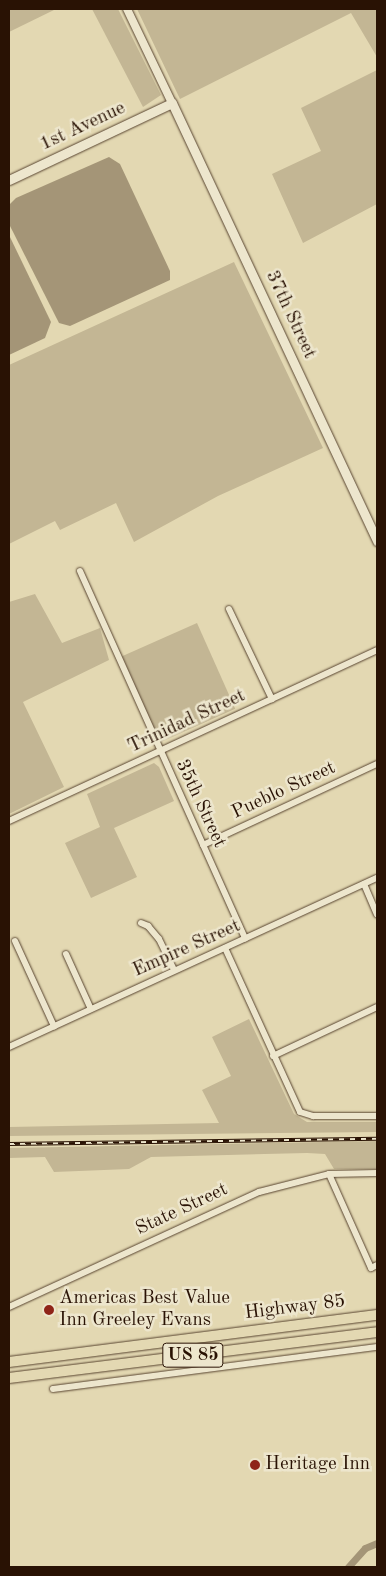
<!DOCTYPE html>
<style>
body{margin:0}
#map{position:relative;width:386px;height:1576px;overflow:hidden;background:#e3d8b2;font-family:"Old Standard TT",serif}
div>[style]{position:absolute}
[style*='--x']{left:calc(var(--x)*1px);top:calc(var(--y)*1px);width:calc(var(--w)*1px);rotate:calc(var(--a)*1deg)}
.green>*{inset:0;background:#c3b694;transform-origin:0 0}
.water>*{inset:0;background:#a49577}
.canal>*{height:7px;margin:-3.5px;padding:0 3.5px;transform-origin:3.5px;border-radius:3.5px;background:#a49577}
.roads{filter:drop-shadow(0 0 1px #584430) drop-shadow(0 0 1px #584430)}
.minor>*{height:6px;margin:-3px;padding:0 3px;transform-origin:3px;border-radius:3px;background:#ede6cd}
.tertiary>*{height:8px;margin:-4px;padding:0 4px;transform-origin:4px;border-radius:4px;background:#ede6cd}
.secondary>*{height:9px;margin:-4.5px;padding:0 4.5px;transform-origin:4.5px;border-radius:4.5px;background:#ede6cd}
.trunk>*{height:10px;margin:-5px;padding:0 5px;transform-origin:5px;border-radius:5px;background:#e3d8b2}
.rail>*{height:4px;margin-top:-2px;transform-origin:0;background:repeating-linear-gradient(90deg,#ede6cd 0 5.5px,#291204 0 11px);box-sizing:border-box;border-block:1px solid #291204}
.dots>*{width:14px;height:14px;translate:-50% -50%;box-sizing:border-box;border:2px solid #ede6cd;border-radius:50%}
span{translate:-50% -50%;white-space:nowrap;text-align:center;line-height:1.15;-webkit-text-stroke:5px #ede6cd;paint-order:stroke}
.shield-label span{padding:1px 4px;background:#ede6cd;border:1px solid;border-radius:4px;-webkit-text-stroke-width:0}
.shield-label{font-size:18px;color:#291204;font-weight:700}
.street-label{font-size:19px;color:#291204}
.poi-label{font-size:19px;color:#291204}
.left{translate:0 -50%;text-align:left}
.frame{position:absolute;inset:0;border:10px solid #291204;pointer-events:none}
</style>
<div id="map">
<div class="green">
<div style="clip-path:polygon(9px 9px,56px 9px,9px 32px)"></div>
<div style="clip-path:polygon(92px 9px,118px 9px,161px 95px,143px 107px)"></div>
<div style="clip-path:polygon(137px 9px,377px 9px,377px 57px,351px 13px,180px 99px)"></div>
<div style="clip-path:polygon(377px 70px,377px 204px,303px 243px,272px 174px,321px 151px,301px 108px)"></div>
<div style="clip-path:polygon(234px 262px,323px 448px,218px 496px,134px 542px,116px 503px,60px 530px,55px 521px,9px 544px,9px 365px)"></div>
<div style="clip-path:polygon(35px 594px,62px 643px,100px 628px,109px 660px,23px 702px,64px 787px,9px 814px,9px 602px)"></div>
<div style="left:197px;top:623px;width:94px;height:82px;rotate:66deg"></div>
<div style="clip-path:polygon(154px 763px,159px 767px,174px 801px,114px 828px,137px 877px,91px 898px,65px 843px,100px 827px,87px 794px)"></div>
<div style="clip-path:polygon(249px 1019px,294px 1114px,307px 1122px,377px 1122px,377px 1132px,9px 1136px,9px 1127px,219px 1123px,202px 1090px,231px 1076px,212px 1037px)"></div>
<div style="clip-path:polygon(377px 1141px,377px 1169px,334px 1169px,325px 1154px,307px 1153px,151px 1157px,129px 1169px,54px 1172px,45px 1157px,9px 1158px,9px 1148px)"></div>
</div>
<div class="water">
<div style="clip-path:polygon(109px 157px,120px 164px,170px 271px,170px 280px,70px 326px,59px 323px,9px 224px,9px 205px,16px 198px)"></div>
<div style="clip-path:polygon(9px 235px,51px 322px,45px 338px,9px 355px)"></div>
</div>
<div class="canal">
<div style="--x:348;--y:1567;--w:25;--a:-48"></div>
<div style="--x:365;--y:1548;--w:13;--a:-23"></div>
</div>
<div class="roads">
<div class="minor">
<div style="--x:80;--y:571;--w:403;--a:65.8"></div>
<div style="--x:229;--y:609;--w:100;--a:64.5"></div>
<div style="--x:9;--y:821;--w:406;--a:-24.9"></div>
<div style="--x:203;--y:845;--w:192;--a:-25"></div>
<div style="--x:364;--y:884;--w:33;--a:67"></div>
<div style="--x:141;--y:923;--w:8;--a:23"></div>
<div style="--x:148;--y:926;--w:17;--a:50"></div>
<div style="--x:159;--y:939;--w:34;--a:64"></div>
<div style="--x:15;--y:941;--w:94;--a:65.4"></div>
<div style="--x:225;--y:948;--w:180;--a:65.4"></div>
<div style="--x:300;--y:1112;--w:14;--a:17"></div>
<div style="--x:313;--y:1116;--w:64;--a:0"></div>
<div style="--x:66;--y:954;--w:60;--a:65.6"></div>
<div style="--x:9;--y:1047;--w:405;--a:-24.7"></div>
<div style="--x:273;--y:1056;--w:115;--a:-25.2"></div>
<div style="--x:329;--y:1174;--w:103;--a:65.9"></div>
<div style="--x:371;--y:1268;--w:7;--a:-27"></div>
<div style="--x:9;--y:1307;--w:275;--a:-24.7"></div>
<div style="--x:259;--y:1192;--w:72;--a:-14.4"></div>
<div style="--x:329;--y:1174;--w:48;--a:-1.2"></div>
<div style="--x:53;--y:1389;--w:327;--a:-7.4"></div>
</div>
<div class="tertiary">
<div style="--x:127;--y:9;--w:104;--a:64.4"></div>
</div>
<div class="secondary">
<div style="--x:9;--y:180;--w:180;--a:-25.3"></div>
<div style="--x:172;--y:103;--w:484;--a:64.9"></div>
</div>
<div class="trunk">
<div style="--x:9;--y:1362;--w:371;--a:-7.3"></div>
<div style="--x:9;--y:1378;--w:371;--a:-7.1"></div>
</div>
</div>
<div class="rail">
<div style="--x:9;--y:1144;--w:368;--a:-0.8"></div>
</div>
<div class="dots">
<div style="left:49px;top:1310px;background:#8f2418"></div>
<div style="left:255px;top:1465px;background:#8f2418"></div>
</div>
<div class="shield-label">
<span style="left:193px;top:1355px">US 85</span>
</div>
<div class="street-label">
<span style="left:83px;top:127px;rotate:-25deg">1st Avenue</span>
<span style="left:290px;top:315px;rotate:65deg">37th Street</span>
<span style="left:187px;top:722px;rotate:-25deg">Trinidad Street</span>
<span style="left:284px;top:791px;rotate:-25deg">Pueblo Street</span>
<span style="left:200px;top:804px;rotate:65deg">35th Street</span>
<span style="left:187px;top:949px;rotate:-24deg">Empire Street</span>
<span style="left:182px;top:1210px;rotate:-25deg">State Street</span>
<span style="left:295px;top:1308px;rotate:-7deg">Highway 85</span>
</div>
<div class="poi-label">
<span class="left" style="left:59px;top:1310px">Americas Best Value<br>Inn Greeley Evans</span>
<span class="left" style="left:265px;top:1465px">Heritage Inn</span>
</div>
<div class="frame"></div>
</div>
